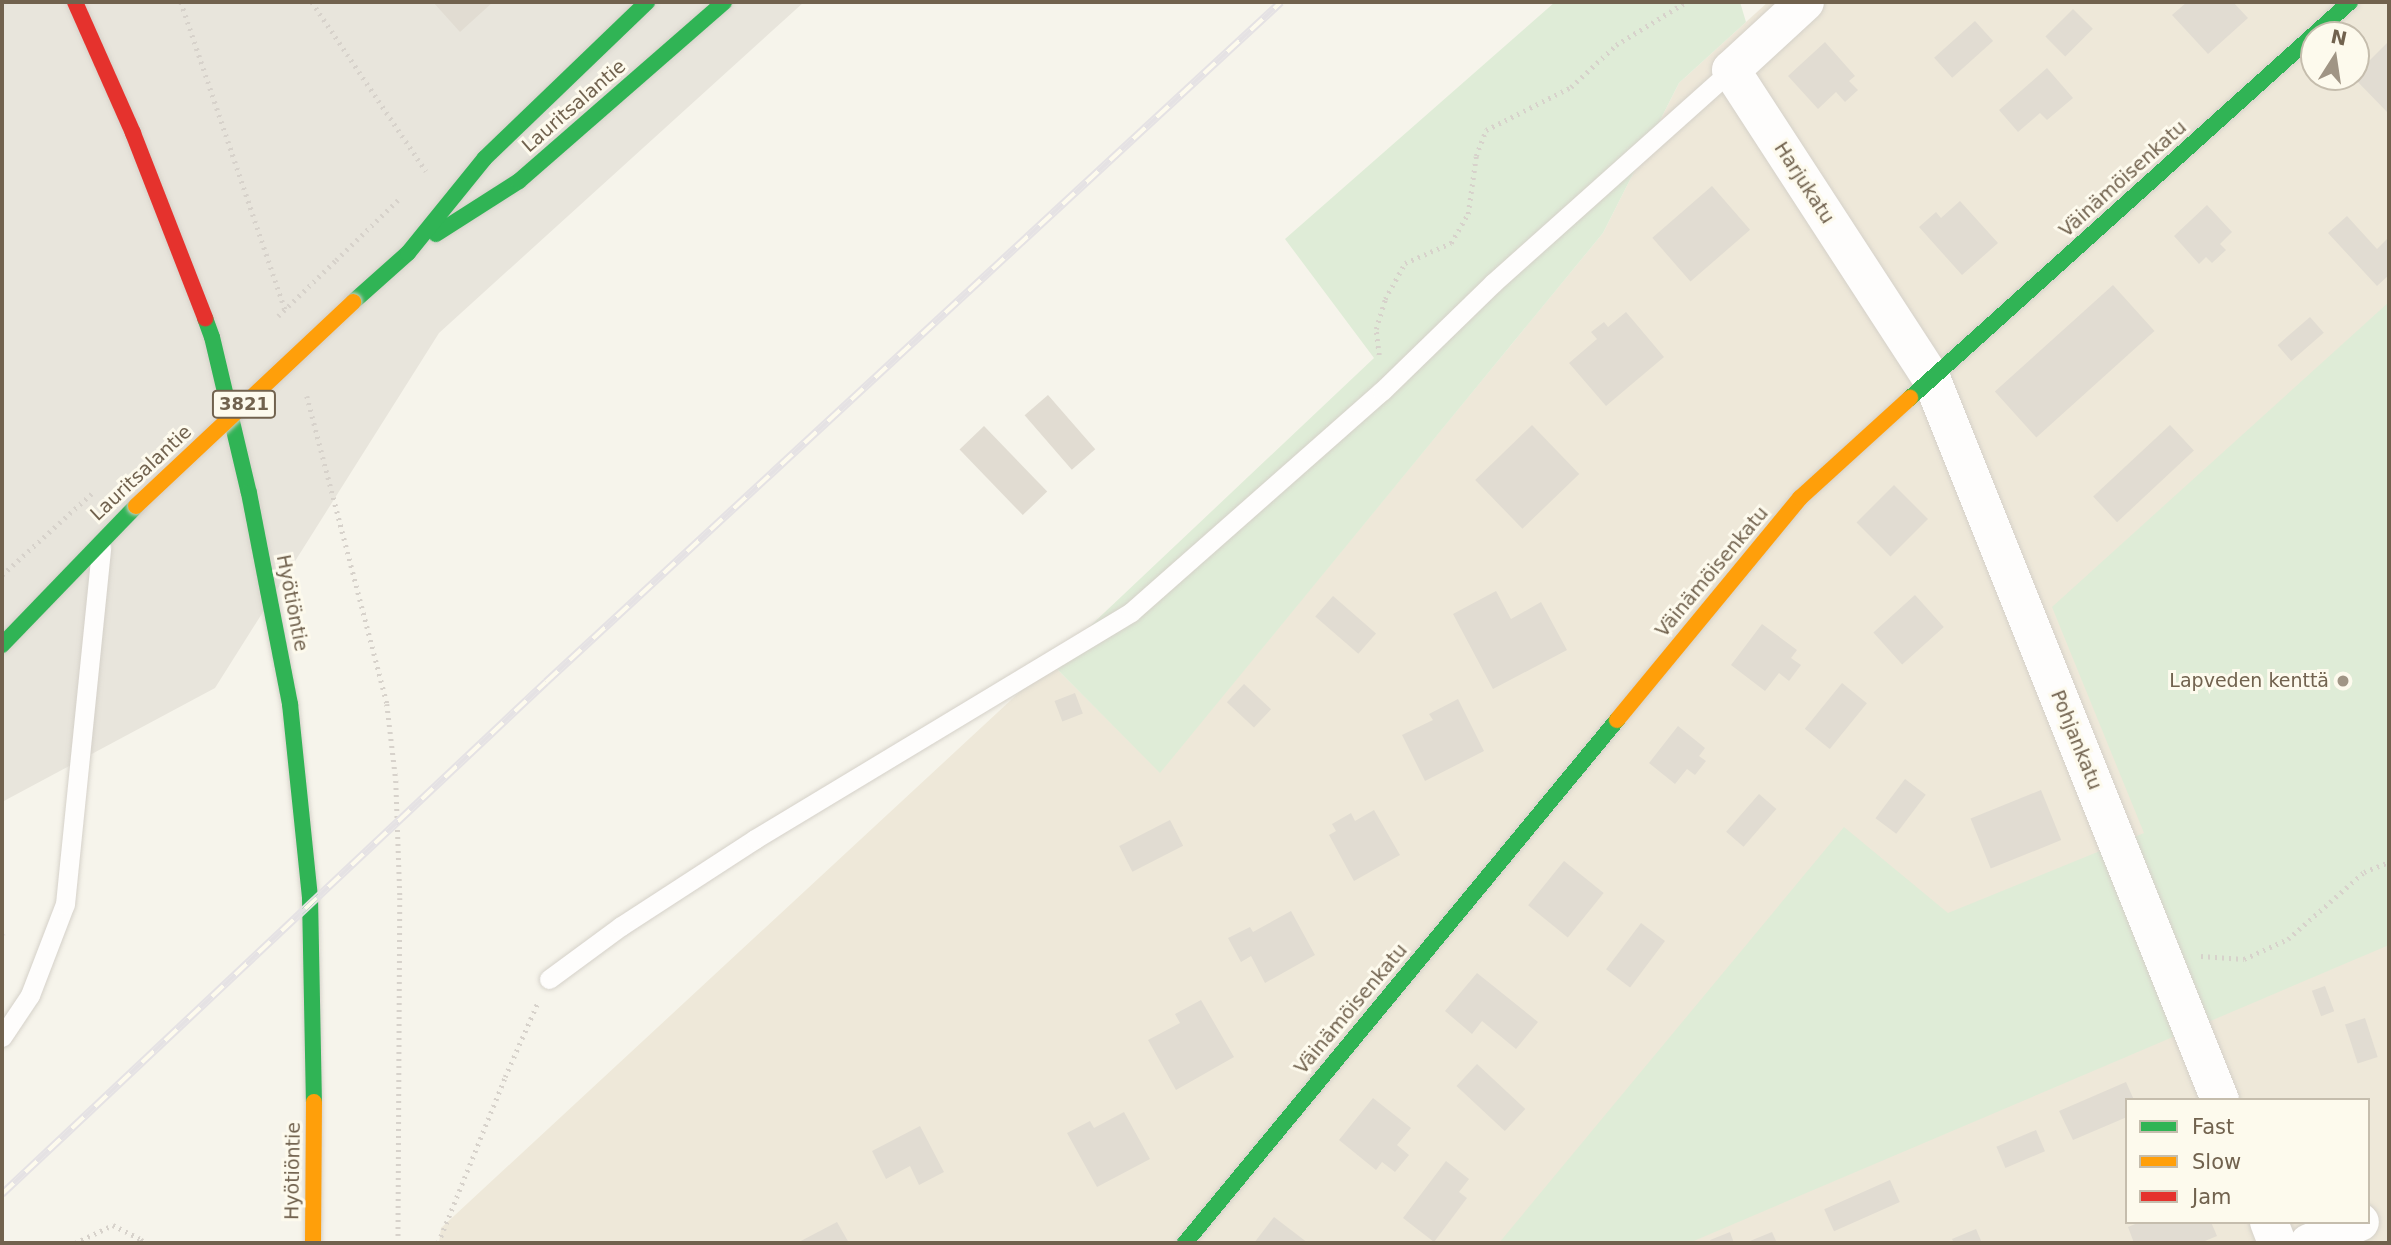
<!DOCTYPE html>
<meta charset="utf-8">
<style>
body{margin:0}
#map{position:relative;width:2391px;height:1245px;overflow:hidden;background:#f6f4eb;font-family:"DejaVu Sans",sans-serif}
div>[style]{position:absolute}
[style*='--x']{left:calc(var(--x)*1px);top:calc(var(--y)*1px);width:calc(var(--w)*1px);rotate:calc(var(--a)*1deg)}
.residential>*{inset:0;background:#eee8d9}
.industrial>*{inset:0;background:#e8e5dc}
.green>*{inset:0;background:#dfecd7}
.building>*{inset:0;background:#e1dcd2;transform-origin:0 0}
.path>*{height:4.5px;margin-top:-2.25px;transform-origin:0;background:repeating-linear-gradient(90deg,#d7d2cb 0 2px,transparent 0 7px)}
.roads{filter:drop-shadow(0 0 2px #d5d1c9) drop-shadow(0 0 2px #d5d1c9)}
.lane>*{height:19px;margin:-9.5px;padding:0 9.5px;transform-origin:9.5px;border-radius:9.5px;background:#fefdfc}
.street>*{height:38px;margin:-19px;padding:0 19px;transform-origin:19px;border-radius:19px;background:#fefdfc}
.fast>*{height:16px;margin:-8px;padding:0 8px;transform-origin:8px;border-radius:8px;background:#30b455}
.slow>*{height:16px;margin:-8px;padding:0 8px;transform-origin:8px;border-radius:8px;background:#ff9f0a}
.jam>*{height:16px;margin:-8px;padding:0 8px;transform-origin:8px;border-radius:8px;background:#e5322d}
.rail>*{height:8px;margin-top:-4px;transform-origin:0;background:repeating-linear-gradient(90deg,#fdfaed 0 16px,#e5e2e4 0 32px);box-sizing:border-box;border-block:2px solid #e5e2e4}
.path-bridge>*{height:4.5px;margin-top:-2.25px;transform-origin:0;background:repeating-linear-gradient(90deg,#d7d2cb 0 2px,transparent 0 7px)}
.bridges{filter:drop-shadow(0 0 2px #d4cfc7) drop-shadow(0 0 2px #d4cfc7)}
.slow-bridge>*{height:16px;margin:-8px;padding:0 8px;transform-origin:8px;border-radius:8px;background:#ff9f0a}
.dots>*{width:19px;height:19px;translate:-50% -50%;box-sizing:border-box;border:4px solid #fdfaed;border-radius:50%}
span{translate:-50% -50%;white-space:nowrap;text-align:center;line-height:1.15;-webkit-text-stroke:6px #fdfaed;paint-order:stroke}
.shield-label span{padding:2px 5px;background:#fdfaed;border:2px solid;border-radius:5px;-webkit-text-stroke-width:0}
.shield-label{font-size:18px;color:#71624e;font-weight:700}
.street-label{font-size:19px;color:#71624e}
.poi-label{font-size:19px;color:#71624e}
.right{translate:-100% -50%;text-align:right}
.frame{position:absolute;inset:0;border:4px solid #71624e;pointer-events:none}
.legend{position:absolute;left:2125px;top:1098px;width:245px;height:126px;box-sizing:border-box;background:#fdfaed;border:2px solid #c5bdad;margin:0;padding:9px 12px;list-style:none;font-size:21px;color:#71624e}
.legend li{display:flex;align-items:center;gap:14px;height:35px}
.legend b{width:35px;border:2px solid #c5bdad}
.north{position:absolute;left:2300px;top:21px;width:70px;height:70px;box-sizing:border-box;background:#fdfaed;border:2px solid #c5bdad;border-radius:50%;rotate:12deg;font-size:19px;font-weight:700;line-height:28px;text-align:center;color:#71624e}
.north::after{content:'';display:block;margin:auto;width:24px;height:32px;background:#a09585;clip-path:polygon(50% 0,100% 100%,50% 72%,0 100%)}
</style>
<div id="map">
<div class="residential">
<div style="clip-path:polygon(evenodd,1768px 2px,2389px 2px,2389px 1243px,439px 1243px,441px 1228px,1051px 663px,1160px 772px,1603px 233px,1679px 83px,1768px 2px,2314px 35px,2356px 35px,2356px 77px,2314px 77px,2314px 35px,1768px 2px,2127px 1100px,2368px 1100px,2368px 1222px,2127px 1222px,2127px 1100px)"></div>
</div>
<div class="industrial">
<div style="clip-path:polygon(2px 2px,804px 2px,439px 333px,215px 688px,2px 802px)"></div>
</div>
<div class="green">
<div style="clip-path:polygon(1555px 2px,1740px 2px,1746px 22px,1679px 83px,1603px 233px,1160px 773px,1051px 663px,1374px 358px,1285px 239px)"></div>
<div style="clip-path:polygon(2389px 302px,2389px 945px,1689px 1243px,1499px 1243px,1844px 827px,1948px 913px,2144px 833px,2052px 607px)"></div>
</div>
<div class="building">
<div style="clip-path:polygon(433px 2px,493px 2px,460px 32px)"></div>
<div style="clip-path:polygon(2187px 2px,2233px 2px,2248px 18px,2208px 54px,2172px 15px)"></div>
<div style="left:2073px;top:9px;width:28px;height:39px;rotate:45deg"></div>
<div style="left:1975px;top:21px;width:27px;height:55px;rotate:48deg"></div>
<div style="clip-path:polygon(2389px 41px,2389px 114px,2353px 77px)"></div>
<div style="clip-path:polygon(1825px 42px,1855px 76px,1849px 81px,1858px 90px,1845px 102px,1836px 92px,1818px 109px,1788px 76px)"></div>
<div style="clip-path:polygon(2047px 68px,2073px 98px,2047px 120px,2040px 113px,2018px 132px,1999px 110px)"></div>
<div style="left:1712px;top:186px;width:58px;height:79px;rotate:49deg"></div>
<div style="clip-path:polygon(1960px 201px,1998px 243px,1962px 275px,1919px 227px,1936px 212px,1941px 218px)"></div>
<div style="clip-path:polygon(2207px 205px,2232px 232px,2220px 244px,2226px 250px,2212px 263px,2206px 257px,2199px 264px,2174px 236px)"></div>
<div style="clip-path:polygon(2347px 216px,2377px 249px,2389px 237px,2389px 275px,2377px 286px,2328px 233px)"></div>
<div style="left:2113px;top:285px;width:62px;height:159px;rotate:48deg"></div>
<div style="clip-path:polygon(1626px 312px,1664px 357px,1606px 406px,1569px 363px,1597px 339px,1591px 332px,1604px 322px,1608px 327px)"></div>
<div style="left:2310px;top:317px;width:21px;height:43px;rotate:49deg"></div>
<div style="left:1048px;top:395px;width:72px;height:31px;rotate:49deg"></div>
<div style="left:1532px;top:425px;width:68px;height:79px;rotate:46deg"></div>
<div style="left:2170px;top:425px;width:35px;height:105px;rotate:47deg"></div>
<div style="left:984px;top:426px;width:91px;height:34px;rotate:46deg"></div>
<div style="left:1894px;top:485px;width:48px;height:53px;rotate:45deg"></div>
<div style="clip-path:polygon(1496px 591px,1511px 619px,1541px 602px,1567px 650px,1493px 689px,1453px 614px)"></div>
<div style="left:1915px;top:595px;width:43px;height:56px;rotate:48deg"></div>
<div style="left:1333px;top:596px;width:57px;height:27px;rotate:41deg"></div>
<div style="clip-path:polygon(1762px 624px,1797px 650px,1791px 658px,1801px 665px,1789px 681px,1779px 673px,1765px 691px,1731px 665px)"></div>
<div style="left:1842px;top:683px;width:32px;height:59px;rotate:39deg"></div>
<div style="left:1244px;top:684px;width:37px;height:25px;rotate:43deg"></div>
<div style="left:1075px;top:693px;width:22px;height:22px;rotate:69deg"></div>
<div style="clip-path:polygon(1458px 699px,1484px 751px,1425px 781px,1402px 735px,1433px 720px,1429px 714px)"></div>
<div style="clip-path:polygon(1678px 726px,1705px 748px,1699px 756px,1706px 761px,1695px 775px,1687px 769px,1675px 784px,1649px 763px)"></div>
<div style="left:1905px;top:779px;width:26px;height:49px;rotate:37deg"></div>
<div style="left:2041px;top:790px;width:54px;height:76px;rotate:68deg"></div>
<div style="left:1759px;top:794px;width:23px;height:50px;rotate:41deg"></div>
<div style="clip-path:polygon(1374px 810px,1400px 855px,1354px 881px,1329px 835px,1336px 831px,1332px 824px,1351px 813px,1355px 821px)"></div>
<div style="left:1170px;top:820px;width:29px;height:57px;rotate:63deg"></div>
<div style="left:1564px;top:861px;width:51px;height:57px;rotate:39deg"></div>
<div style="clip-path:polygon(1291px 911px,1315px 955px,1265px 983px,1251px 956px,1241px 962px,1228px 938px,1250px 927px,1253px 932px)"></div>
<div style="left:1641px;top:923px;width:30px;height:58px;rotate:37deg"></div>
<div style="clip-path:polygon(1477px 973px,1538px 1022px,1516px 1049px,1482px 1021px,1472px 1034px,1445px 1011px)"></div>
<div style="left:2325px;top:986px;width:27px;height:14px;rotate:70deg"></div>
<div style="clip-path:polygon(1201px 1000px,1234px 1057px,1176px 1090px,1148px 1040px,1180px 1023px,1175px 1014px)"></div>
<div style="left:2365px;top:1018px;width:41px;height:21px;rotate:72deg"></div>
<div style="left:1477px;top:1064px;width:66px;height:30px;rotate:43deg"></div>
<div style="clip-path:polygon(2126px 1082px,2134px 1100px,2127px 1100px,2127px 1117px,2073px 1140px,2059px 1111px)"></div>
<div style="clip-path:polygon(1373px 1098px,1411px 1128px,1397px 1145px,1409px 1155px,1395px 1172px,1382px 1162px,1376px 1170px,1339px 1140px)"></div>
<div style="clip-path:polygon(1124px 1112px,1150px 1159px,1097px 1187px,1067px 1133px,1090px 1121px,1094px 1128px)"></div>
<div style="clip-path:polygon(920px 1126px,944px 1172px,919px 1185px,910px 1166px,886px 1179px,872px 1151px)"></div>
<div style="left:2036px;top:1130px;width:23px;height:43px;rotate:67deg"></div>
<div style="clip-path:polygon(1446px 1161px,1469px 1179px,1459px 1192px,1467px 1198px,1434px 1242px,1403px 1218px)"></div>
<div style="left:1890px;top:1180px;width:24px;height:72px;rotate:66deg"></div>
<div style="clip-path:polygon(1274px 1217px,1308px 1243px,1254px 1243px)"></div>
<div style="clip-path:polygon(837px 1222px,849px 1243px,797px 1243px)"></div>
<div style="clip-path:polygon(2140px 1222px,2211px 1222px,2217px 1236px,2200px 1243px,2134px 1243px,2128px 1227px)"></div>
<div style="clip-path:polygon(1976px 1229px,1982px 1243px,1954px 1243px,1952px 1239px)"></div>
<div style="clip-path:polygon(1730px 1232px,1734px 1243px,1711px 1243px,1710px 1240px)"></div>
<div style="clip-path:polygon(1772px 1232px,1777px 1243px,1745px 1243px)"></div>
</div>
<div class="path">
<div style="--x:181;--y:2;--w:328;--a:71.3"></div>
<div style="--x:312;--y:2;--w:204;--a:56"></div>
<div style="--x:336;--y:260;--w:89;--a:-44.1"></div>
<div style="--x:1379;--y:355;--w:26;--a:-97"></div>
<div style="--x:1376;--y:329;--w:31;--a:-73"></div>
<div style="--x:1385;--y:299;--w:41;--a:-60.9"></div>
<div style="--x:1405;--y:263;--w:50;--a:-23.5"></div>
<div style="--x:1451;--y:243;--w:34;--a:-60"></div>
<div style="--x:1468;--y:214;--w:59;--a:-82.1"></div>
<div style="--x:1476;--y:156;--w:28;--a:-69"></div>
<div style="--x:1486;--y:130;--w:95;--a:-26.8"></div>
<div style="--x:1571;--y:87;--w:62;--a:-43"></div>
<div style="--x:1616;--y:45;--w:82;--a:-31.6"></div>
<div style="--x:307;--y:396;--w:318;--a:75.4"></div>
<div style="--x:387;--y:704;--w:78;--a:83.3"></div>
<div style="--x:396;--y:781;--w:117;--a:88"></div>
<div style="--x:400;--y:898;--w:345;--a:90.3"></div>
<div style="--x:2;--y:575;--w:122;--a:-42.3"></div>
<div style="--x:2201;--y:956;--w:43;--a:4"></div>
<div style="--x:2244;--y:959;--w:48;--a:-24.4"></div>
<div style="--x:2288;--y:939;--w:101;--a:-41.4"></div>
<div style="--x:2364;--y:872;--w:27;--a:-22"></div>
<div style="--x:75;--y:1243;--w:42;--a:-25.3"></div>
<div style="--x:113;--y:1225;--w:31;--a:27"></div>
<div style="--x:141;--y:1239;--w:5;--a:53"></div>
<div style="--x:438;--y:1243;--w:179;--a:-68"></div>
<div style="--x:505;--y:1077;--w:82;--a:-66.3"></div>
</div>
<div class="roads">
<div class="lane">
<div style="--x:549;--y:979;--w:89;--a:-36.4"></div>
<div style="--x:621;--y:926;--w:160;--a:-33"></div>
<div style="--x:755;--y:839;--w:439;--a:-31.1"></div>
<div style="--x:1131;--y:612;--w:334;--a:-41.4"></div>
<div style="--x:1382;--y:391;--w:155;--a:-44.2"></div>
<div style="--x:1493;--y:283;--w:319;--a:-41.8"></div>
<div style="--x:2;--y:1037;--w:50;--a:-56.3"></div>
<div style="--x:30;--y:995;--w:97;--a:-69"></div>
<div style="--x:65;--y:904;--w:358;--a:-84.2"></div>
</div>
<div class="street">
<div style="--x:1805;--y:2;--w:100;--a:137.4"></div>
<div style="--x:1731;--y:70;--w:369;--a:57"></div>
<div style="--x:1932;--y:380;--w:775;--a:68.2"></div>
<div style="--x:2269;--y:1222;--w:22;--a:69"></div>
<div style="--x:2309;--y:1243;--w:55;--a:-22.4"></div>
</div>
<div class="fast">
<div style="--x:436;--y:234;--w:98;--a:-32.6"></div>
<div style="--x:519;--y:181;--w:272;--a:-41.1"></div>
<div style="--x:353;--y:302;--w:74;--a:-41.7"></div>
<div style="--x:408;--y:253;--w:122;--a:-51"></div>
<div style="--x:485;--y:158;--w:225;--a:-43.9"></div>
<div style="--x:205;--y:318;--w:20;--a:70"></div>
<div style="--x:212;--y:337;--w:160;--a:76.7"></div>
<div style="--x:249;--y:493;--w:215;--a:79"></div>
<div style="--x:290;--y:704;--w:194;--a:84.1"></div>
<div style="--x:310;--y:897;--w:205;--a:88.9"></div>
<div style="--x:1910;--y:398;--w:592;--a:-41.99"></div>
<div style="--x:2;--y:645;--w:193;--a:-46"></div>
<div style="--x:1185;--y:1243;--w:678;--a:-50.44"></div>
</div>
<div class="slow">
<div style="--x:1617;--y:720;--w:288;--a:-50.5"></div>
<div style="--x:1800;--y:498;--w:149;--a:-42.3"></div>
<div style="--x:313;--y:1243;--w:141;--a:-89.6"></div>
</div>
<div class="jam">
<div style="--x:75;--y:2;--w:143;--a:66.1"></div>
<div style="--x:133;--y:133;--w:199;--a:68.7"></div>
</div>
</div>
<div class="rail">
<div style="--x:2;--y:933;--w:1;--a:-45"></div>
<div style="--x:2;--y:1194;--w:747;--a:-43.26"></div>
<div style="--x:546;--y:682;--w:1001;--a:-42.77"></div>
</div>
<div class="path-bridge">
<div style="--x:278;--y:316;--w:81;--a:-44"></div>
</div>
<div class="bridges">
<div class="slow-bridge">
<div style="--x:136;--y:506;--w:298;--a:-43.2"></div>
</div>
</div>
<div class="dots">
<div style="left:2343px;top:681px;background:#a09585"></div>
</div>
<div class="shield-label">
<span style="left:244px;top:404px">3821</span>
</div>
<div class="street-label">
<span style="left:574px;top:106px;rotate:-41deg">Lauritsalantie</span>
<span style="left:2123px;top:179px;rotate:-42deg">Väinämöisenkatu</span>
<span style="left:1804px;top:183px;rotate:57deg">Harjukatu</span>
<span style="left:141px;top:473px;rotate:-43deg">Lauritsalantie</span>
<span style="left:1712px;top:572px;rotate:-50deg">Väinämöisenkatu</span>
<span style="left:292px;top:603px;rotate:79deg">Hyötiöntie</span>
<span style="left:2076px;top:740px;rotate:68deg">Pohjankatu</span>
<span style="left:1351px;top:1009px;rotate:-50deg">Väinämöisenkatu</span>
<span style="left:293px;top:1171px;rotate:-89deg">Hyötiöntie</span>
</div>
<div class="poi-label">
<span class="right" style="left:2329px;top:681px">Lapveden kenttä</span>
</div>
<div class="frame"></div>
<ul class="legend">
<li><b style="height:9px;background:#30b455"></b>Fast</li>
<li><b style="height:9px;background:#ff9f0a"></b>Slow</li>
<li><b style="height:9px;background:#e5322d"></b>Jam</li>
</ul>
<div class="north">N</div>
</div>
